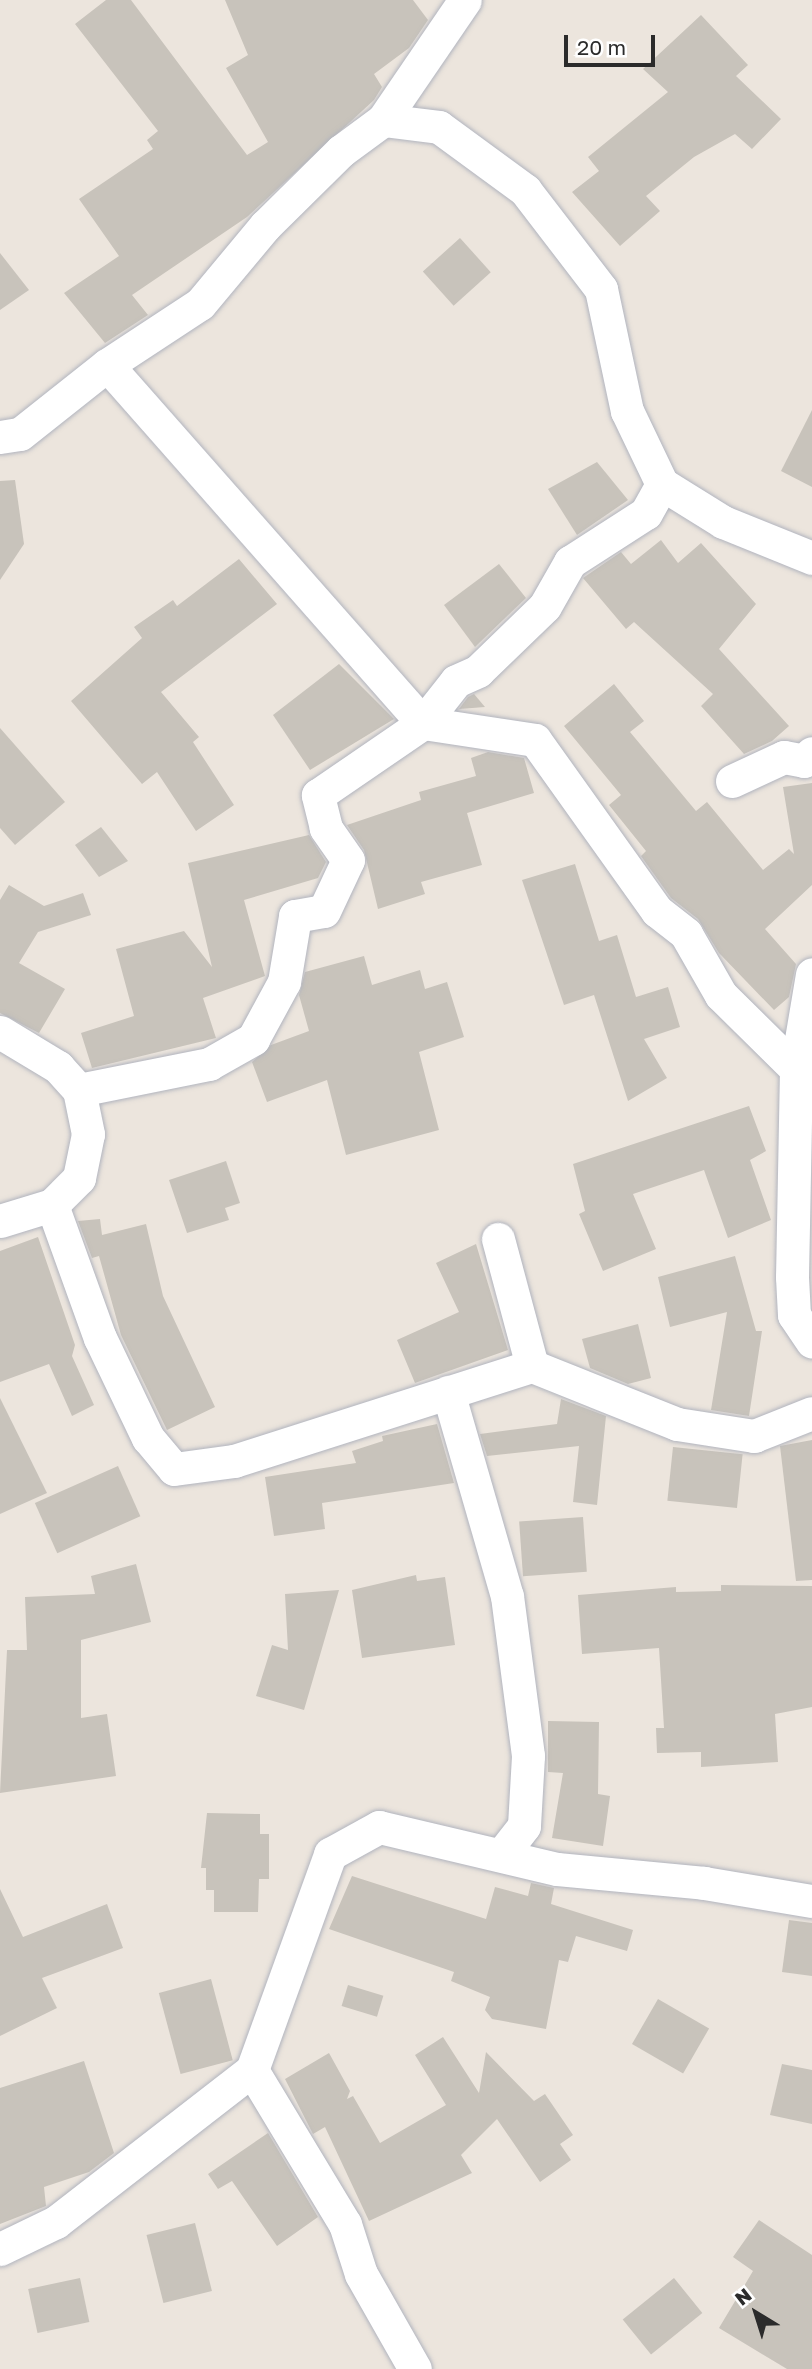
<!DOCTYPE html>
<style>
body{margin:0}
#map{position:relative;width:812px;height:2369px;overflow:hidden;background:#ece5dd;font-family:"Golos Text",sans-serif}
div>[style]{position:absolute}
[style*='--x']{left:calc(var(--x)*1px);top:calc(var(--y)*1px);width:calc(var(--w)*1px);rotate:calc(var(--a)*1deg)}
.building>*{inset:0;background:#c8c3bb;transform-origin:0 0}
.roads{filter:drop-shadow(0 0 2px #b1b4be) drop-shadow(0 0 2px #b1b4be)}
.minor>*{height:33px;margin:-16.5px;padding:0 16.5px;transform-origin:16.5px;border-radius:16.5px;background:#fff}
span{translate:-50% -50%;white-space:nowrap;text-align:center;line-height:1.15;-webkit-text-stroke:7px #fff;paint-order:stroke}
.north{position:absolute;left:721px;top:2278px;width:70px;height:70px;-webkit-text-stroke:5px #fff;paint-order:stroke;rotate:322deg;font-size:19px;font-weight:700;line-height:28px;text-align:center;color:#2b2b2b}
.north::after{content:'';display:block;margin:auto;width:24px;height:32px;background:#2b2b2b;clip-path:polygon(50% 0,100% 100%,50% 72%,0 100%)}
.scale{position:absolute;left:564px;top:35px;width:91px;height:32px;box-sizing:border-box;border:4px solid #2b2b2b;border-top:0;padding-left:9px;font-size:21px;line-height:24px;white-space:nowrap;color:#2b2b2b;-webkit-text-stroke:5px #fff;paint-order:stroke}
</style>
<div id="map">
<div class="building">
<div style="clip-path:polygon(106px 0,131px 0,247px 155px,268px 142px,226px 68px,248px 55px,225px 0,413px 0,428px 20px,409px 48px,374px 74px,382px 87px,374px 100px,247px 217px,132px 295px,148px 315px,105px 343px,64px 293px,119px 256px,79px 199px,153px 149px,147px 140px,158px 131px,75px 24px)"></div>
<div style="clip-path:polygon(701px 15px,748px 65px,736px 76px,781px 119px,752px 149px,735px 134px,694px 157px,646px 196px,660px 211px,620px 246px,572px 192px,599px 171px,588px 157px,668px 92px,643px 69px)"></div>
<div style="left:460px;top:238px;width:46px;height:50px;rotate:48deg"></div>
<div style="clip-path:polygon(0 253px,29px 290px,0 310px)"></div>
<div style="clip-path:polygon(812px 410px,812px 487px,781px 471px)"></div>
<div style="clip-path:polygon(597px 462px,628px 500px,577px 535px,548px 489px)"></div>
<div style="clip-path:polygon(15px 480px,24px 544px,0 580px,0 481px)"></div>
<div style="clip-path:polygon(661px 540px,678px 563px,701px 543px,756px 604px,719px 649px,789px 726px,772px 741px,744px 754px,701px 706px,713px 694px,634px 622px,626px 629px,583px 578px,621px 552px,631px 564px)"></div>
<div style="clip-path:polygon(239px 559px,277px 604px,161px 692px,199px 737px,193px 742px,234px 805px,196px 831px,157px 772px,142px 784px,71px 701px,142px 638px,134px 627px,173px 600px,177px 606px)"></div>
<div style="clip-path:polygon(499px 564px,526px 598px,475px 647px,444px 605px)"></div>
<div style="clip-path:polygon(339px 664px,394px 719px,310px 770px,273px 715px)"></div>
<div style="clip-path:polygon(614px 684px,644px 721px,630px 732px,696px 811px,707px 802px,763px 870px,789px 849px,794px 854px,783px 787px,812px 783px,812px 885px,765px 929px,796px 964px,789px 997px,774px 1010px,719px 953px,698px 919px,671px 898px,641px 856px,646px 851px,609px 805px,621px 795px,564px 726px)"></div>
<div style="clip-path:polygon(474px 694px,485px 707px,459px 709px,468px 697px)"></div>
<div style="clip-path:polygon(0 728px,65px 802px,15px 845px,0 828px)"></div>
<div style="clip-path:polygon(488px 752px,524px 758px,534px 793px,467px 813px,482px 865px,421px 882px,425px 894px,378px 909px,364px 850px,347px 825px,421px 800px,419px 792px,476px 776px,471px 758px)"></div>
<div style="clip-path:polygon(101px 827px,128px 861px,99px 877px,75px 845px)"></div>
<div style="clip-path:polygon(309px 835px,326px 862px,318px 878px,244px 900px,265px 976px,203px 998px,216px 1038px,92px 1068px,81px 1033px,134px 1016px,116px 949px,184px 931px,212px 967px,188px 863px)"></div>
<div style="clip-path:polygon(575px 864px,599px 941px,617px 935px,636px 997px,668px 987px,680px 1027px,644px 1039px,667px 1078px,628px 1101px,594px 995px,564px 1005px,522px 880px)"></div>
<div style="clip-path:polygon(9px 885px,44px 906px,83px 893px,91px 915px,38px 932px,19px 963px,65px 989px,39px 1033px,0 1013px,0 900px)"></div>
<div style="clip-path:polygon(364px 956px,372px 985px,420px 970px,425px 989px,447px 982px,464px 1037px,419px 1052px,439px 1130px,346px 1155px,327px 1080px,267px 1102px,252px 1062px,271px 1045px,309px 1031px,299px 995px,305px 972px)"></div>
<div style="clip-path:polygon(749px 1106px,766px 1151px,750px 1160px,771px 1220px,728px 1238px,704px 1170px,633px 1194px,656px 1249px,603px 1271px,579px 1214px,585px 1211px,573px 1164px)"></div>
<div style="clip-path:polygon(226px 1161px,240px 1203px,225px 1208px,229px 1220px,187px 1233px,169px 1180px)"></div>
<div style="clip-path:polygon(100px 1219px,102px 1235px,146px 1224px,163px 1296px,215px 1407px,167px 1430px,121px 1335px,99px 1256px,92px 1258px,78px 1221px)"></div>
<div style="clip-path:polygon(38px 1237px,75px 1345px,72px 1356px,94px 1405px,72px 1416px,49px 1364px,0 1382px,0 1251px)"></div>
<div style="clip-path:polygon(476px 1244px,508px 1350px,415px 1383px,397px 1340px,459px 1312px,436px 1263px)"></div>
<div style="clip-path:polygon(735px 1256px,756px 1331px,762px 1331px,749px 1416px,711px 1410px,727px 1312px,670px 1327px,658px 1277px)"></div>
<div style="clip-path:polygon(638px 1324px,651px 1378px,628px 1384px,590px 1368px,582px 1339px)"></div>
<div style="clip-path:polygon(0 1398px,47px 1493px,0 1514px)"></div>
<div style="clip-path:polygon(561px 1399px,606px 1416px,597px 1505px,573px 1502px,579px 1446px,487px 1456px,480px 1434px,557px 1424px)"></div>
<div style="clip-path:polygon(437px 1424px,454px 1483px,322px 1503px,325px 1529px,274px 1536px,265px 1477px,356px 1463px,352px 1451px,383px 1441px,382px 1436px)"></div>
<div style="clip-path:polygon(812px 1440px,812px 1580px,796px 1581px,780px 1446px)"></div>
<div style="left:673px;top:1447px;width:70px;height:54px;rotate:6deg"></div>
<div style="left:118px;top:1466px;width:55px;height:91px;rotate:66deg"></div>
<div style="left:583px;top:1517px;width:55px;height:64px;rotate:86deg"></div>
<div style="clip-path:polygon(136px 1564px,151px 1622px,81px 1640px,81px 1718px,107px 1714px,116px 1776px,0 1793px,7px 1650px,27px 1650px,25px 1597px,95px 1594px,91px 1576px)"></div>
<div style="clip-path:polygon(416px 1575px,417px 1581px,445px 1577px,455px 1645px,362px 1658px,352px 1590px)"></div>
<div style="clip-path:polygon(721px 1585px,812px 1586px,812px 1707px,775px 1714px,778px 1762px,701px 1767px,701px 1752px,657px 1753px,656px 1728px,664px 1728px,659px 1648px,582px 1654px,578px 1595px,676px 1587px,676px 1592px,721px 1591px)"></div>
<div style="clip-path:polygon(339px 1590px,304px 1710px,256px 1696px,272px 1645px,288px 1650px,285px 1594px)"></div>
<div style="clip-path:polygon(548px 1721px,599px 1722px,598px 1794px,610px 1796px,603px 1846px,552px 1838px,563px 1773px,548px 1772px)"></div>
<div style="clip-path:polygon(207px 1813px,260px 1814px,260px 1834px,269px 1834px,269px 1879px,259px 1879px,258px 1912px,214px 1912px,214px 1890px,206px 1890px,206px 1868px,201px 1868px)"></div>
<div style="clip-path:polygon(352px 1876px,486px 1919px,495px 1887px,528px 1896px,531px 1883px,554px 1888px,551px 1904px,633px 1930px,627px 1951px,576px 1936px,568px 1962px,559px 1960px,546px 2029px,492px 2019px,485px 2010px,490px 1997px,451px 1981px,454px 1972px,329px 1929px)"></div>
<div style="clip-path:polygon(0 1889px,23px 1937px,107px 1904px,123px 1948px,42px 1978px,57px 2008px,0 2036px)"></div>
<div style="clip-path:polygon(789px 1920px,812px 1923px,812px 1976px,782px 1972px)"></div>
<div style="left:211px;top:1979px;width:84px;height:54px;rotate:75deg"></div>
<div style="left:348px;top:1985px;width:37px;height:22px;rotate:17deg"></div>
<div style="left:658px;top:1999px;width:59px;height:52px;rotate:30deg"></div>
<div style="clip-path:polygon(443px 2037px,479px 2093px,486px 2052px,534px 2101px,545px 2094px,573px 2135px,560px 2144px,571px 2160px,540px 2182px,497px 2119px,461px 2155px,472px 2173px,369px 2221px,325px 2127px,313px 2134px,285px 2079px,329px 2053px,350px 2091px,347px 2099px,353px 2096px,380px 2143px,446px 2105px,415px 2055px)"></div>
<div style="clip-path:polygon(84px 2061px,114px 2153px,89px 2172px,44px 2187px,46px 2206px,0 2224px,0 2088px)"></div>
<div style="clip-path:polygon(782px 2064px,812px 2070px,812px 2124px,770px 2115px)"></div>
<div style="clip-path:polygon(268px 2133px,318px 2217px,277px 2246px,232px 2181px,218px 2189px,208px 2174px)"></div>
<div style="clip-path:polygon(759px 2220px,812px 2255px,812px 2369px,787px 2369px,719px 2328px,753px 2271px,733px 2257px)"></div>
<div style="left:195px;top:2223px;width:70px;height:50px;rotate:76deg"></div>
<div style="left:80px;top:2278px;width:45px;height:53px;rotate:78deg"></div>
<div style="left:674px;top:2278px;width:45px;height:66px;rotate:51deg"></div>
</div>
<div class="roads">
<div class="minor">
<div style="--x:383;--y:120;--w:145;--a:-55.7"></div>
<div style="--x:107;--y:365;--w:478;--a:48.6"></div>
<div style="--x:423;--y:723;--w:113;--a:8.6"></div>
<div style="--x:535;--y:740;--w:210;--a:54.5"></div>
<div style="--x:657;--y:911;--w:37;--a:38"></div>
<div style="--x:686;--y:934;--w:70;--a:60.2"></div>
<div style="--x:721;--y:995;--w:105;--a:44.6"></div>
<div style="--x:796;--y:1069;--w:208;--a:91.1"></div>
<div style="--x:792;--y:1277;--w:38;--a:87"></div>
<div style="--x:794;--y:1315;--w:32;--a:56"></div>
<div style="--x:0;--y:437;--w:20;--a:-9"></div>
<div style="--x:20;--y:434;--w:111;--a:-38.4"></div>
<div style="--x:107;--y:365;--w:111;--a:-33.3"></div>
<div style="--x:200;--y:304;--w:102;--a:-50.2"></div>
<div style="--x:265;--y:226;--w:107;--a:-44.6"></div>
<div style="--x:341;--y:151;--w:52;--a:-36.4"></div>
<div style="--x:383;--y:120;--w:56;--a:7.1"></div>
<div style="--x:439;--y:127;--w:107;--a:36.2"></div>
<div style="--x:525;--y:190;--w:125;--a:52.5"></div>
<div style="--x:601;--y:289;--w:125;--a:78"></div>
<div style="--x:627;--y:411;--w:81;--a:64.4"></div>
<div style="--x:662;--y:484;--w:72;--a:31.9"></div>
<div style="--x:723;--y:522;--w:96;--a:22"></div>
<div style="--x:732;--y:781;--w:57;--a:-24.8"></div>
<div style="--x:784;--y:757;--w:20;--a:11"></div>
<div style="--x:804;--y:761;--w:11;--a:-45"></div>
<div style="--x:0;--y:1032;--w:68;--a:31.1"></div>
<div style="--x:58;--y:1067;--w:31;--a:48"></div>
<div style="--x:79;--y:1090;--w:45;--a:78.4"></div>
<div style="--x:88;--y:1134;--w:45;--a:101.6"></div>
<div style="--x:79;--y:1178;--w:38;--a:135"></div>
<div style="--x:52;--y:1205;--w:54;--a:162.9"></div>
<div style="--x:796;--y:1069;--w:96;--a:-80.4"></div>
<div style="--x:79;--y:1090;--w:133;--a:-11.3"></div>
<div style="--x:209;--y:1064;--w:51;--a:-29.6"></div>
<div style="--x:253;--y:1039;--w:65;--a:-61.5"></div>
<div style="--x:284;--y:982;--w:67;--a:-80.5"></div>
<div style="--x:295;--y:916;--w:29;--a:-10"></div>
<div style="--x:324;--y:911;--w:56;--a:-64.8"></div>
<div style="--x:348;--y:860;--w:39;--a:-125"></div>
<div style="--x:326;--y:828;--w:34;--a:-104"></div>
<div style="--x:318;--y:795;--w:127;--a:-34.4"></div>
<div style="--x:423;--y:723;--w:53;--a:-51.8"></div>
<div style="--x:456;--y:681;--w:24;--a:-24"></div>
<div style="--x:478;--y:671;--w:93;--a:-44.1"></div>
<div style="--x:545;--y:606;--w:51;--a:-60.4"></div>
<div style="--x:570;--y:562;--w:90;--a:-32.8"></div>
<div style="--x:646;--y:513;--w:33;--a:-61"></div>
<div style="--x:52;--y:1205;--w:141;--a:70.2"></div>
<div style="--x:100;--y:1338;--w:111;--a:64.4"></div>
<div style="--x:148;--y:1438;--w:40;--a:50"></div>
<div style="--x:174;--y:1469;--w:61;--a:-7.6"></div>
<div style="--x:234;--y:1461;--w:313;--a:-17.7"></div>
<div style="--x:532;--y:1366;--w:156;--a:21.8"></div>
<div style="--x:677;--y:1424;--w:78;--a:8.9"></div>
<div style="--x:754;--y:1436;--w:62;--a:-21.6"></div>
<div style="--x:498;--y:1239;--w:131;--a:75"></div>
<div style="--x:448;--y:1392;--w:212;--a:73.9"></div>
<div style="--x:507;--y:1596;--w:161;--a:82.5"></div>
<div style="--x:528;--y:1756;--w:70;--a:93.3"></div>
<div style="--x:524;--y:1826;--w:33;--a:128"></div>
<div style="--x:252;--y:2070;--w:230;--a:-70.1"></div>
<div style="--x:330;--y:1854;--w:56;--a:-28.9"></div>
<div style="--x:379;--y:1827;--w:183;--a:13.3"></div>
<div style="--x:557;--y:1869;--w:148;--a:5.4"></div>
<div style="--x:704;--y:1883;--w:109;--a:9.5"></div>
<div style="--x:0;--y:2249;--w:62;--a:-25.7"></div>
<div style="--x:56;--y:2222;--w:248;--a:-37.8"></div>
<div style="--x:252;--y:2070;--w:180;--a:58.9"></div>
<div style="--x:345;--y:2224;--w:52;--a:72.3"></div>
<div style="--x:361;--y:2274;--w:109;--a:60.4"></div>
</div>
</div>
<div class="north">N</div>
<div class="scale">20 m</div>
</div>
